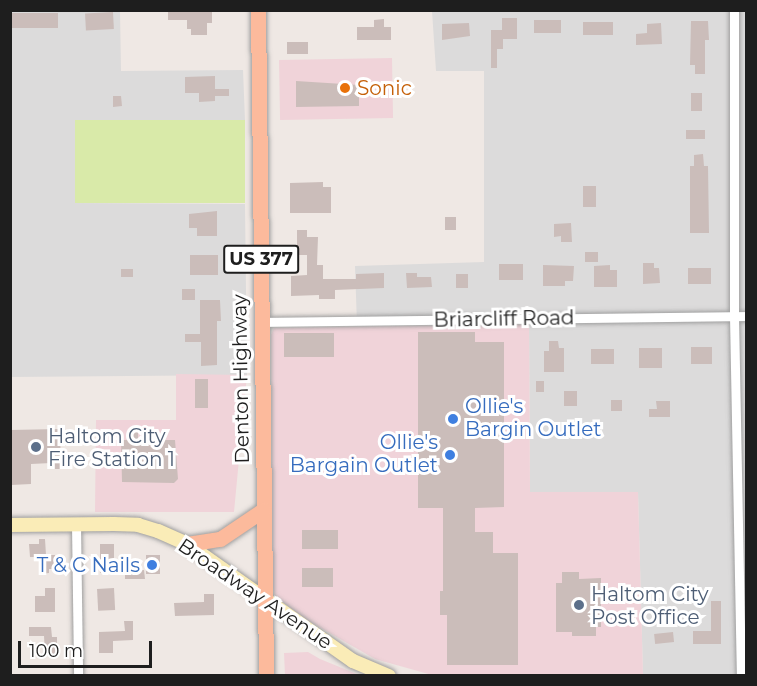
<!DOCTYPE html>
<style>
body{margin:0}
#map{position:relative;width:757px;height:686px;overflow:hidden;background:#efe8e4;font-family:Montserrat,sans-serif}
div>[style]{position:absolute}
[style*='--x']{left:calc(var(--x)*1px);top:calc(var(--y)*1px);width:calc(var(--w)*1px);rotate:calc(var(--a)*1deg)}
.residential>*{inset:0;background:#dcdbdb}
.commercial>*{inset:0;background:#f0d3d9;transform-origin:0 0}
.grass>*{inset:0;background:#d9eaa9;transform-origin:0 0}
.building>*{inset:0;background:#cbbdba;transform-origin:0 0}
.roads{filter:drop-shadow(0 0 2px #9f9f9f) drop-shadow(0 0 2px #9f9f9f)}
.minor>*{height:9px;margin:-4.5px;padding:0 4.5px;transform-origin:4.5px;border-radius:4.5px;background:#fff}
.secondary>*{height:14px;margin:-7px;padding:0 7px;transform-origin:7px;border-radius:7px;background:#faecb7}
.primary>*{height:15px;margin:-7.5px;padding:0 7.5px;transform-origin:7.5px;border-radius:7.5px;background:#fcba9c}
.dots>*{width:16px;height:16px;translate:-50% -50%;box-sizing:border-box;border:3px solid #fff;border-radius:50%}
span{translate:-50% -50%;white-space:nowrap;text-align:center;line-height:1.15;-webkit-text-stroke:6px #fff;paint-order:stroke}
.shield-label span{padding:2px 4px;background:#fff;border:2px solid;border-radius:4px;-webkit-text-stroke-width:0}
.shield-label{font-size:18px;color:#1e1e1e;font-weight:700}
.food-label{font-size:20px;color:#c56008}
.left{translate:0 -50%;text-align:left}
.street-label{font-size:20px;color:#1e1e1e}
.shop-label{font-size:20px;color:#366cbe}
.right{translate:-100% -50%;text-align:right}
.service-label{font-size:20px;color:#4e5e75}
.frame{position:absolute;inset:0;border:12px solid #1e1e1e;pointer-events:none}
.scale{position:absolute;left:18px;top:641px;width:134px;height:27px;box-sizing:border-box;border:3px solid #1e1e1e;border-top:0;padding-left:8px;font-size:18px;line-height:21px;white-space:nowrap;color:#1e1e1e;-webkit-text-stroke:4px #fff;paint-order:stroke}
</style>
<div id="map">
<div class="residential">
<div style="clip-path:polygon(10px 11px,120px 11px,121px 71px,243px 70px,245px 120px,75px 120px,75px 203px,245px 204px,247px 375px,11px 377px)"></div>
<div style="clip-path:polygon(432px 11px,746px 11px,746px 675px,643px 675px,638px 492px,530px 492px,529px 324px,357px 326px,355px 266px,484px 262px,484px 71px,436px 71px)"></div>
</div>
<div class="commercial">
<div style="left:392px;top:58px;width:60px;height:113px;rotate:89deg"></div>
<div style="clip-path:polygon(529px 324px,530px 492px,638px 492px,643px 675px,432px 675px,375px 659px,300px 616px,275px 595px,273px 587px,271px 335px,274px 328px)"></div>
<div style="clip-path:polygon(176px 374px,247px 375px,234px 512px,95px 512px,96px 420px,176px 420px)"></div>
<div style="clip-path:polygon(308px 652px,320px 659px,359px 675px,285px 675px,284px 653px)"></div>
</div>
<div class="grass">
<div style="left:75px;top:120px;width:170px;height:83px"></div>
</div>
<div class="building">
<div style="clip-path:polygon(168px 11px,212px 11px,212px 23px,207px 23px,207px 35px,191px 35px,191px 29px,187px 29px,187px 20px,168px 20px)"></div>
<div style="left:113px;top:12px;width:17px;height:28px;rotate:87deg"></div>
<div style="left:10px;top:13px;width:48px;height:15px"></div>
<div style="clip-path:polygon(502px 18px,517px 18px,517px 39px,503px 39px,503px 49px,497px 49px,497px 68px,491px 68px,491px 30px,502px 30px)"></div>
<div style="clip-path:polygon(384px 19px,384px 27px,391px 27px,391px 40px,357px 40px,357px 27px,374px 27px,374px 20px)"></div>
<div style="left:534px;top:20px;width:27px;height:13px"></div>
<div style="clip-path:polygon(691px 21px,708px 21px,709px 40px,705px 40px,705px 74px,695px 74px,695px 65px,690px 65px)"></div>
<div style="left:583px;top:22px;width:30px;height:13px"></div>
<div style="clip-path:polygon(469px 23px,470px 36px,442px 40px,442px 24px)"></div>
<div style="clip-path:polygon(661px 23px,662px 44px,636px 45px,636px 34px,647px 33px,647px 24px)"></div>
<div style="left:308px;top:42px;width:12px;height:21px;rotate:90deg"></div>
<div style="clip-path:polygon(215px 76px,215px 89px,229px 89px,229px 96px,215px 96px,215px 101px,199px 102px,199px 93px,185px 93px,185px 77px)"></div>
<div style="clip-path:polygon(296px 81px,359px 85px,359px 106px,296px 107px)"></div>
<div style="left:691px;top:93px;width:11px;height:18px"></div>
<div style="clip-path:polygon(113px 96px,121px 96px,122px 106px,113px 107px)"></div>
<div style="left:686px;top:130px;width:19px;height:9px"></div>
<div style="clip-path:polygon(703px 154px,704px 166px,708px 166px,709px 233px,690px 233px,690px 166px,694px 166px,694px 155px)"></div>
<div style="clip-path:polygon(323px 182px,323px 187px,331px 187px,331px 213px,290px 213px,290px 183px)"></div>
<div style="left:583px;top:186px;width:13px;height:21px"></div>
<div style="clip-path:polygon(217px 211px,217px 236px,197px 236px,197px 228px,189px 228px,189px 214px)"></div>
<div style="left:445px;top:217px;width:11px;height:13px"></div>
<div style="clip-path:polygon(571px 223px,572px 242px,561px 242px,561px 236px,554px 237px,554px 224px)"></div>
<div style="clip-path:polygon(297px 230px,307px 230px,307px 237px,318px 237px,317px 265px,323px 265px,323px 279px,356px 279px,356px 274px,384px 273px,384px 288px,335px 290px,335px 299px,319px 299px,319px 295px,291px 296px,291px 276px,307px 275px,307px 255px,297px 255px)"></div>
<div style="left:598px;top:252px;width:10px;height:13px;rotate:90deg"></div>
<div style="left:190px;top:255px;width:28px;height:20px"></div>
<div style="clip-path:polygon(643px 263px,654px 263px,654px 268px,659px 268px,660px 283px,643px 284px)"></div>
<div style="left:499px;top:264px;width:24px;height:16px"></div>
<div style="clip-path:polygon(543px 265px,574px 266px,573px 281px,565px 281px,565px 286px,543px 286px)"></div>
<div style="clip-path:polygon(610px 265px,610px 270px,617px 270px,617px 287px,594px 287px,594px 266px)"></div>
<div style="left:688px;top:268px;width:23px;height:16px"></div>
<div style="left:121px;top:269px;width:12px;height:8px"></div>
<div style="clip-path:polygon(406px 273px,417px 273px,417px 277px,431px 277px,432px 287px,407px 288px)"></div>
<div style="left:456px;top:274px;width:12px;height:14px"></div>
<div style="left:182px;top:289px;width:13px;height:11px"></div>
<div style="clip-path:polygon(200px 300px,220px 300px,221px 321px,217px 321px,217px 365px,201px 366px,201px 342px,185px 342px,185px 334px,200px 334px)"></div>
<div style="clip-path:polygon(418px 332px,475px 332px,475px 342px,504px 342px,504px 507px,475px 508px,475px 532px,493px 532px,493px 553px,518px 553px,518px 665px,447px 665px,447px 615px,440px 615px,440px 591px,443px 591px,443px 508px,418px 508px)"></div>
<div style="left:334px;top:333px;width:24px;height:50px;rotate:90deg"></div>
<div style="clip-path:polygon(549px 341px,558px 341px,559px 348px,564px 348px,564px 372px,544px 372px,544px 351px,549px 351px)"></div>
<div style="left:712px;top:347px;width:17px;height:21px;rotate:90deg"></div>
<div style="left:639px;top:348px;width:23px;height:20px"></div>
<div style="left:591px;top:349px;width:23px;height:15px"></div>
<div style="left:195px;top:379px;width:13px;height:29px"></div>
<div style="left:544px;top:381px;width:11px;height:8px;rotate:90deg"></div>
<div style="left:564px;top:391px;width:13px;height:15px"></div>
<div style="left:611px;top:400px;width:11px;height:11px"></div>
<div style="clip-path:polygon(656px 401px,670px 401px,670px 417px,649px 417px,649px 409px,657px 409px)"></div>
<div style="clip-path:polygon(60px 429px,61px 469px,51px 469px,51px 463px,31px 464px,31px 484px,11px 485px,10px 430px)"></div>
<div style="clip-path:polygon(138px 432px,138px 440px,175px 440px,178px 479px,174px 483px,122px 482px,121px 440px,127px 440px,127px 433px)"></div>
<div style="left:302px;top:530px;width:36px;height:19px"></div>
<div style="clip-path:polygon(39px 539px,45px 539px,46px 555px,55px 555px,55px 569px,49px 569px,49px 573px,40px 574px,40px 557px,30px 557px,29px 544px,39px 544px)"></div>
<div style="left:100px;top:544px;width:14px;height:29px"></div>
<div style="left:160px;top:555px;width:19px;height:14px;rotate:90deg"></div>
<div style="left:333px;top:568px;width:19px;height:31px;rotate:90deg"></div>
<div style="clip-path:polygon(144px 570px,145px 579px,125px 579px,125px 571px)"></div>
<div style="clip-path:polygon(562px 572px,579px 572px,579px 579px,601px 578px,601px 627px,596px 627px,596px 636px,572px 636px,572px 632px,556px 632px,556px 583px,562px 583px)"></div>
<div style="clip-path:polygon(45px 588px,55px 588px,55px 612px,35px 612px,35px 596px,45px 596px)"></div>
<div style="left:114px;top:588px;width:22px;height:17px;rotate:87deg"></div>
<div style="clip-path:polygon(204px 594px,214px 594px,214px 615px,175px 616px,174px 603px,204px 602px)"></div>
<div style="clip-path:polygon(711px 601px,721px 601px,721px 644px,693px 644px,693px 631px,711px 631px)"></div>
<div style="clip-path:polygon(124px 621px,133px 621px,133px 640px,113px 641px,113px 653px,99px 653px,99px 632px,125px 631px)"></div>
<div style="clip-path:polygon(29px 627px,51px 627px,52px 637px,57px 637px,57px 654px,45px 654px,44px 636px,29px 636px)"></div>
<div style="left:673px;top:632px;width:10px;height:19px;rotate:84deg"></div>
</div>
<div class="roads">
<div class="minor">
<div style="--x:734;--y:10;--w:306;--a:90"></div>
<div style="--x:734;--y:316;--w:360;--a:88.9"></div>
<div style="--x:261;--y:322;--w:485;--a:-0.7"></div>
<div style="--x:76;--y:524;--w:152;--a:89.2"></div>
</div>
<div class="secondary">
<div style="--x:10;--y:525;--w:104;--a:-0.6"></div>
<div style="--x:114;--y:524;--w:24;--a:2"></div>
<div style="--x:138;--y:525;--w:21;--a:17"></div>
<div style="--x:158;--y:531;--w:32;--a:24"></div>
<div style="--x:187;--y:544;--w:203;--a:35.2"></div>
<div style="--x:353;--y:661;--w:39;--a:23"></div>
</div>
<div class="primary">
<div style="--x:258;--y:10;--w:666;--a:89.31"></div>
<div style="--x:187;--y:544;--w:33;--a:-9"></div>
<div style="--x:220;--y:539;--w:52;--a:-34"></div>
</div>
</div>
<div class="dots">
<div style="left:345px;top:88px;background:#e8710a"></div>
<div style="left:453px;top:419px;background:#3f7fe0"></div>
<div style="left:36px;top:447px;background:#5c6f8a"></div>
<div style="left:450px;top:455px;background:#3f7fe0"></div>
<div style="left:152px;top:565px;background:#3f7fe0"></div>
<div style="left:579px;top:605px;background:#5c6f8a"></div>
</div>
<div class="shield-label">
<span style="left:261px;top:259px">US 377</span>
</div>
<div class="food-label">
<span class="left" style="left:357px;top:88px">Sonic</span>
</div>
<div class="street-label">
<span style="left:504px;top:319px;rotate:-1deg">Briarcliff Road</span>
<span style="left:241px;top:379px;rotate:-91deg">Denton Highway</span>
<span style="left:255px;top:594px;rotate:34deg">Broadway Avenue</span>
</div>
<div class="shop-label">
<span class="left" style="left:465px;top:418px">Ollie's<br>Bargin Outlet</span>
<span class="right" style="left:438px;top:454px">Ollie's<br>Bargain Outlet</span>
<span class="right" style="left:140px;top:565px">T &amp; C Nails</span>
</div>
<div class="service-label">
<span class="left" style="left:48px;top:448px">Haltom City<br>Fire Station 1</span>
<span class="left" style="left:591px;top:606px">Haltom City<br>Post Office</span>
</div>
<div class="frame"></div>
<div class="scale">100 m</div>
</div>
